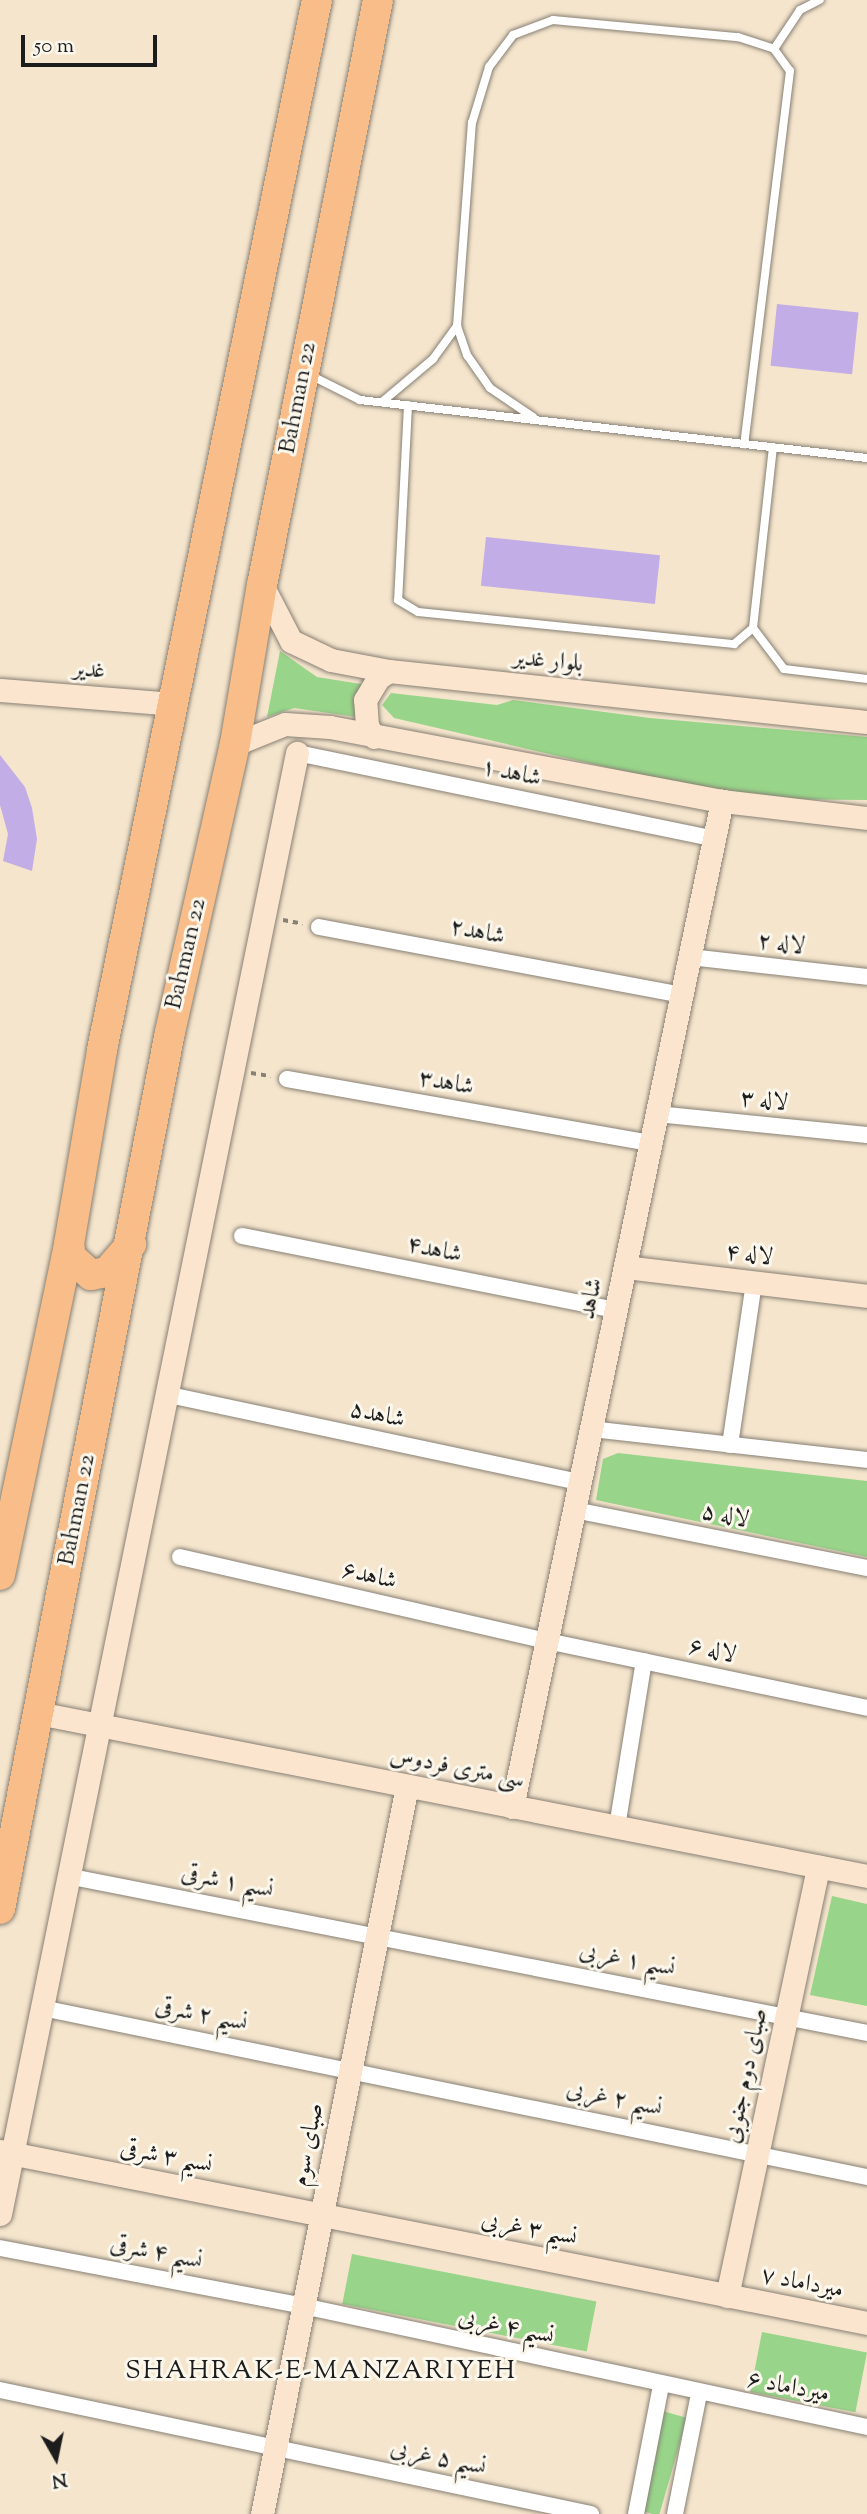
<!DOCTYPE html>
<meta charset="utf-8">
<style>
body{margin:0}
#map{position:relative;width:867px;height:2514px;overflow:hidden;background:#f5e5cd;font-family:"Sorts Mill Goudy",Amiri,serif}
div>[style]{position:absolute}
[style*='--x']{left:calc(var(--x)*1px);top:calc(var(--y)*1px);width:calc(var(--w)*1px);rotate:calc(var(--a)*1deg)}
.green>*{inset:0;background:#98d58a;transform-origin:0 0}
.building>*{inset:0;background:#c2ade6;transform-origin:0 0}
.path>*{height:3.5px;margin-top:-1.75px;transform-origin:0;background:repeating-linear-gradient(90deg,#888074 0 5px,transparent 0 10px)}
.roads{filter:drop-shadow(0 0 2px #888074) drop-shadow(0 0 2px #888074)}
.lane>*{height:8px;margin:-4px;padding:0 4px;transform-origin:4px;border-radius:4px;background:#fff}
.street>*{height:16px;margin:-8px;padding:0 8px;transform-origin:8px;border-radius:8px;background:#fff}
.secondary>*{height:23px;margin:-11.5px;padding:0 11.5px;transform-origin:11.5px;border-radius:11.5px;background:#fce5cf}
.highway>*{height:30px;margin:-15px;padding:0 15px;transform-origin:15px;border-radius:15px;background:#f8bd88}
span{translate:-50% -50%;white-space:nowrap;text-align:center;line-height:1.15;-webkit-text-stroke:6px #fbf7ec;paint-order:stroke}
.street-label{font-size:24px;color:#1c1c1c}
.neighbourhood-label{font-size:26px;color:#1c1c1c;letter-spacing:2px}
.north{position:absolute;left:21px;top:2423px;width:70px;height:70px;-webkit-text-stroke:5px #fbf7ec;paint-order:stroke;rotate:171deg;font-size:19px;font-weight:700;line-height:28px;text-align:center;color:#1c1c1c}
.north::after{content:'';display:block;margin:auto;width:24px;height:32px;background:#1c1c1c;clip-path:polygon(50% 0,100% 100%,50% 72%,0 100%)}
.scale{position:absolute;left:21px;top:35px;width:136px;height:32px;box-sizing:border-box;border:4px solid #1c1c1c;border-top:0;padding-left:9px;font-size:21px;line-height:24px;white-space:nowrap;color:#1c1c1c;-webkit-text-stroke:5px #fbf7ec;paint-order:stroke}
</style>
<div id="map">
<div class="green">
<div style="clip-path:polygon(280px 651px,317px 677px,367px 685px,357px 717px,294px 708px,267px 717px)"></div>
<div style="clip-path:polygon(391px 693px,497px 705px,513px 700px,650px 718px,867px 737px,867px 800px,765px 799px,666px 781px,394px 718px,382px 705px)"></div>
<div style="clip-path:polygon(618px 1453px,867px 1481px,867px 1557px,596px 1500px,603px 1459px)"></div>
<div style="clip-path:polygon(832px 1896px,867px 1904px,867px 2006px,810px 1995px)"></div>
<div style="left:352px;top:2254px;width:249px;height:51px;rotate:11deg"></div>
<div style="left:762px;top:2332px;width:107px;height:61px;rotate:11deg"></div>
<div style="left:663px;top:2411px;width:25px;height:102px;rotate:16deg"></div>
</div>
<div class="building">
<div style="left:777px;top:304px;width:82px;height:62px;rotate:6deg"></div>
<div style="left:486px;top:537px;width:175px;height:49px;rotate:6deg"></div>
<div style="clip-path:polygon(0 755px,25px 787px,32px 808px,37px 839px,32px 871px,3px 861px,8px 834px,0 805px)"></div>
</div>
<div class="path">
<div style="--x:283;--y:920;--w:20;--a:11"></div>
<div style="--x:251;--y:1073;--w:20;--a:9"></div>
</div>
<div class="roads">
<div class="lane">
<div style="--x:774;--y:49;--w:47;--a:-56.3"></div>
<div style="--x:800;--y:10;--w:22;--a:-27"></div>
<div style="--x:457;--y:326;--w:31;--a:71"></div>
<div style="--x:467;--y:355;--w:40;--a:55.1"></div>
<div style="--x:490;--y:388;--w:52;--a:34"></div>
<div style="--x:310;--y:375;--w:56;--a:26.6"></div>
<div style="--x:360;--y:400;--w:510;--a:6.53"></div>
<div style="--x:382;--y:402;--w:67;--a:-40.1"></div>
<div style="--x:433;--y:359;--w:41;--a:-54"></div>
<div style="--x:457;--y:326;--w:204;--a:-85.8"></div>
<div style="--x:472;--y:123;--w:59;--a:-73.1"></div>
<div style="--x:489;--y:67;--w:40;--a:-53"></div>
<div style="--x:513;--y:35;--w:43;--a:-20.6"></div>
<div style="--x:553;--y:20;--w:186;--a:5.3"></div>
<div style="--x:738;--y:37;--w:38;--a:18"></div>
<div style="--x:774;--y:49;--w:27;--a:54"></div>
<div style="--x:790;--y:71;--w:376;--a:97"></div>
<div style="--x:408;--y:405;--w:195;--a:92.9"></div>
<div style="--x:398;--y:600;--w:23;--a:31"></div>
<div style="--x:418;--y:612;--w:318;--a:5.8"></div>
<div style="--x:734;--y:644;--w:25;--a:-40"></div>
<div style="--x:753;--y:628;--w:182;--a:-83.7"></div>
<div style="--x:753;--y:628;--w:51;--a:52.9"></div>
<div style="--x:784;--y:669;--w:84;--a:6.9"></div>
</div>
<div class="street">
<div style="--x:297;--y:753;--w:427;--a:11.6"></div>
<div style="--x:319;--y:927;--w:369;--a:10.6"></div>
<div style="--x:690;--y:957;--w:178;--a:6.4"></div>
<div style="--x:287;--y:1079;--w:370;--a:10"></div>
<div style="--x:657;--y:1114;--w:211;--a:5.7"></div>
<div style="--x:242;--y:1236;--w:381;--a:11.2"></div>
<div style="--x:165;--y:1394;--w:424;--a:12"></div>
<div style="--x:591;--y:1429;--w:278;--a:6.4"></div>
<div style="--x:730;--y:1445;--w:164;--a:-81.6"></div>
<div style="--x:574;--y:1510;--w:299;--a:11.2"></div>
<div style="--x:180;--y:1557;--w:376;--a:12.9"></div>
<div style="--x:547;--y:1641;--w:327;--a:11.8"></div>
<div style="--x:617;--y:1827;--w:168;--a:-80.8"></div>
<div style="--x:67;--y:1876;--w:815;--a:11.1"></div>
<div style="--x:42;--y:2008;--w:842;--a:11.58"></div>
<div style="--x:0;--y:2248;--w:309;--a:10.8"></div>
<div style="--x:303;--y:2306;--w:577;--a:12.11"></div>
<div style="--x:0;--y:2390;--w:604;--a:11.85"></div>
<div style="--x:636;--y:2514;--w:131;--a:-79"></div>
<div style="--x:675;--y:2514;--w:122;--a:-78.7"></div>
</div>
<div class="secondary">
<div style="--x:262;--y:585;--w:63;--a:62.6"></div>
<div style="--x:291;--y:641;--w:44;--a:25.4"></div>
<div style="--x:331;--y:660;--w:59;--a:10.7"></div>
<div style="--x:389;--y:671;--w:481;--a:6.1"></div>
<div style="--x:0;--y:690;--w:174;--a:4.6"></div>
<div style="--x:374;--y:737;--w:13;--a:-122"></div>
<div style="--x:367;--y:726;--w:26;--a:-94"></div>
<div style="--x:365;--y:700;--w:26;--a:-59"></div>
<div style="--x:378;--y:678;--w:13;--a:-32"></div>
<div style="--x:235;--y:744;--w:54;--a:-21.8"></div>
<div style="--x:285;--y:724;--w:45;--a:3.8"></div>
<div style="--x:330;--y:727;--w:399;--a:10.7"></div>
<div style="--x:722;--y:801;--w:146;--a:6.7"></div>
<div style="--x:625;--y:1267;--w:244;--a:6.8"></div>
<div style="--x:38;--y:1713;--w:845;--a:11.12"></div>
<div style="--x:512;--y:1807;--w:1028;--a:-78.21"></div>
<div style="--x:0;--y:2151;--w:884;--a:11.22"></div>
<div style="--x:0;--y:2214;--w:1491;--a:-78.51"></div>
<div style="--x:727;--y:2296;--w:439;--a:-78"></div>
<div style="--x:262;--y:2514;--w:742;--a:-78.74"></div>
</div>
<div class="highway">
<div style="--x:69;--y:1244;--w:13;--a:81"></div>
<div style="--x:71;--y:1257;--w:27;--a:42"></div>
<div style="--x:91;--y:1275;--w:16;--a:-11"></div>
<div style="--x:107;--y:1272;--w:37;--a:-49"></div>
<div style="--x:0;--y:1575;--w:338;--a:-78.2"></div>
<div style="--x:69;--y:1244;--w:197;--a:-80.3"></div>
<div style="--x:102;--y:1050;--w:1072;--a:-78.43"></div>
<div style="--x:0;--y:1909;--w:893;--a:-79.03"></div>
<div style="--x:170;--y:1032;--w:295;--a:-77.3"></div>
<div style="--x:235;--y:744;--w:161;--a:-80.4"></div>
<div style="--x:262;--y:585;--w:596;--a:-78.78"></div>
</div>
</div>
<div class="street-label">
<span style="left:299px;top:398px;rotate:-79deg">Bahman 22</span>
<span style="left:548px;top:662px;rotate:6deg">بلوار غدیر</span>
<span style="left:89px;top:671px;rotate:5deg">غدیر</span>
<span style="left:511px;top:774px;rotate:12deg">شاهد ۱</span>
<span style="left:477px;top:933px;rotate:11deg">شاهد۲</span>
<span style="left:781px;top:945px;rotate:7deg">لاله ۲</span>
<span style="left:187px;top:954px;rotate:-77deg">Bahman 22</span>
<span style="left:446px;top:1084px;rotate:10deg">شاهد۳</span>
<span style="left:764px;top:1102px;rotate:6deg">لاله ۳</span>
<span style="left:434px;top:1251px;rotate:11deg">شاهد۴</span>
<span style="left:749px;top:1256px;rotate:7deg">لاله ۴</span>
<span style="left:592px;top:1299px;rotate:-78deg">شاهد</span>
<span style="left:377px;top:1416px;rotate:12deg">شاهد۵</span>
<span style="left:78px;top:1510px;rotate:-79deg">Bahman 22</span>
<span style="left:725px;top:1517px;rotate:11deg">لاله ۵</span>
<span style="left:369px;top:1577px;rotate:13deg">شاهد۶</span>
<span style="left:712px;top:1652px;rotate:12deg">لاله ۶</span>
<span style="left:457px;top:1769px;rotate:11deg">سی متری فردوس</span>
<span style="left:227px;top:1883px;rotate:11deg">نسیم ۱ شرقی</span>
<span style="left:627px;top:1961px;rotate:11deg">نسیم ۱ غربی</span>
<span style="left:201px;top:2016px;rotate:11deg">نسیم ۲ شرقی</span>
<span style="left:747px;top:2076px;rotate:-78deg">صبای دوم جنوبی</span>
<span style="left:614px;top:2100px;rotate:12deg">نسیم ۲ غربی</span>
<span style="left:309px;top:2145px;rotate:-79deg">صبای سوم</span>
<span style="left:166px;top:2158px;rotate:11deg">نسیم ۳ شرقی</span>
<span style="left:529px;top:2230px;rotate:11deg">نسیم ۳ غربی</span>
<span style="left:156px;top:2254px;rotate:11deg">نسیم ۴ شرقی</span>
<span style="left:802px;top:2284px;rotate:11deg">میرداماد ۷</span>
<span style="left:506px;top:2328px;rotate:12deg">نسیم ۴ غربی</span>
<span style="left:788px;top:2388px;rotate:11deg">میرداماد ۶</span>
<span style="left:438px;top:2459px;rotate:12deg">نسیم ۵ غربی</span>
</div>
<div class="neighbourhood-label">
<span style="left:321px;top:2372px">SHAHRAK-E-MANZARIYEH</span>
</div>
<div class="north">N</div>
<div class="scale">50 m</div>
</div>
